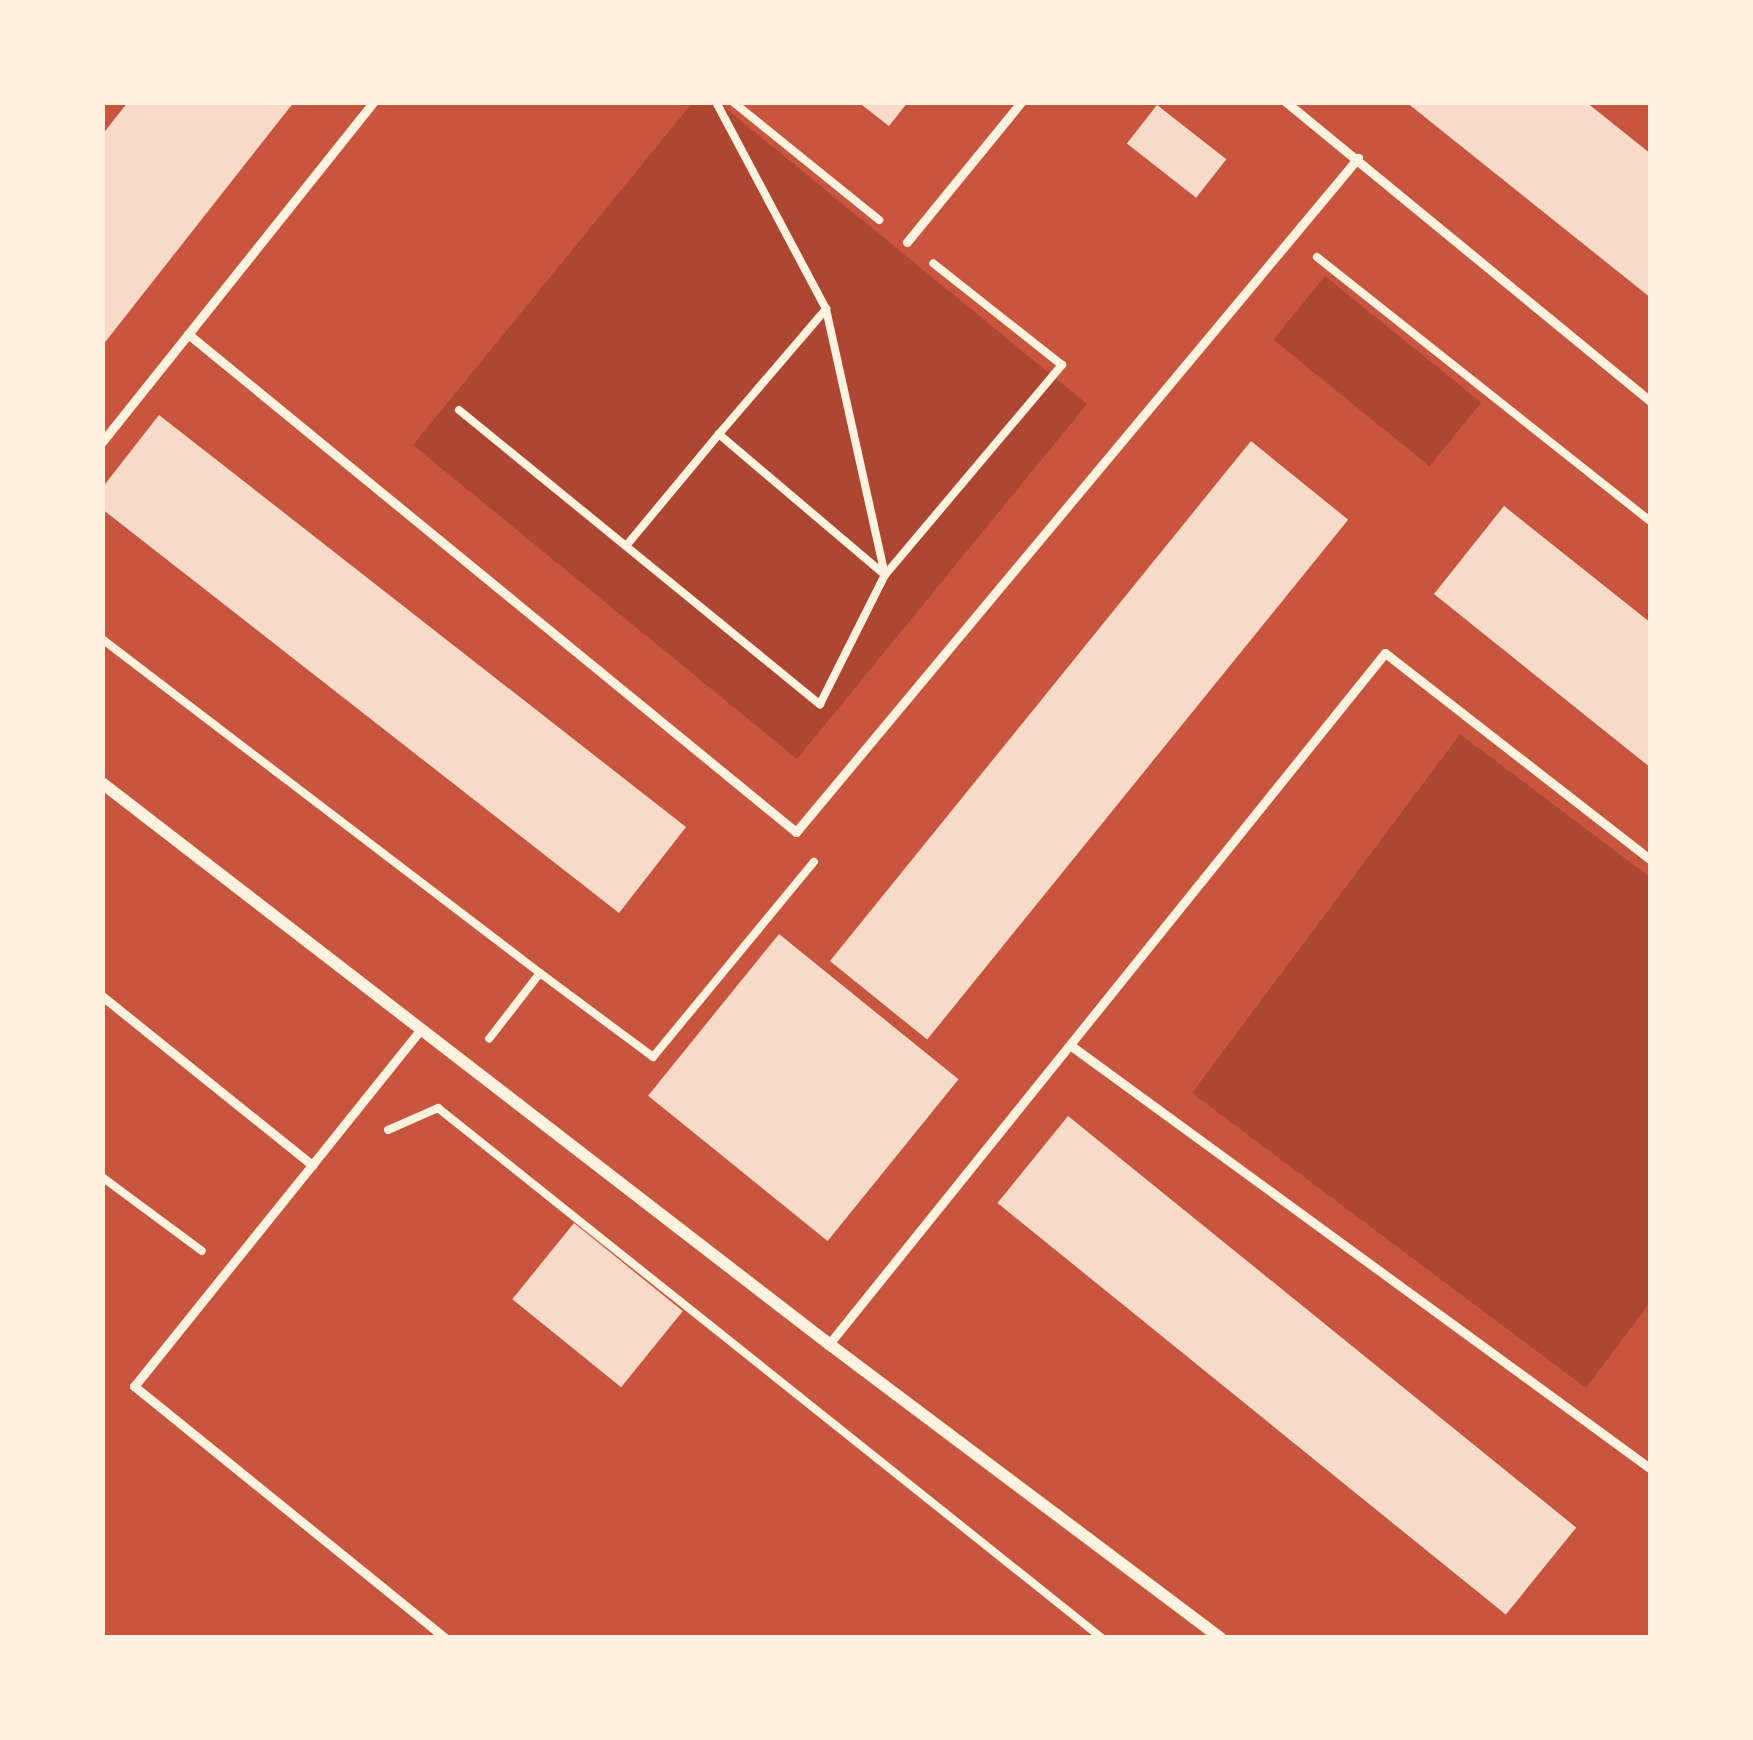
<!DOCTYPE html>
<style>
body{margin:0}
#map{position:relative;width:1753px;height:1740px;overflow:hidden;background:#c8553d;font-family:Ubuntu,sans-serif}
div>[style]{position:absolute}
[style*='--x']{left:calc(var(--x)*1px);top:calc(var(--y)*1px);width:calc(var(--w)*1px);rotate:calc(var(--a)*1deg)}
.green>*{inset:0;background:#ae4732;transform-origin:0 0}
.building>*{inset:0;background:#f7dbc8;transform-origin:0 0}
.path>*{height:8px;margin:-4px;padding:0 4px;transform-origin:4px;border-radius:4px;background:#fff3e0}
.service>*{height:9px;margin:-4.5px;padding:0 4.5px;transform-origin:4.5px;border-radius:4.5px;background:#fff3e0}
.minor>*{height:12px;margin:-6px;padding:0 6px;transform-origin:6px;border-radius:6px;background:#fff3e0}
span{translate:-50% -50%;white-space:nowrap;text-align:center;line-height:1.15;-webkit-text-stroke:9px #fff3e0;paint-order:stroke}
.frame{position:absolute;inset:0;border:105px solid #fff3e0;pointer-events:none}
</style>
<div id="map">
<div class="green">
<div style="clip-path:polygon(693px 102px,718px 102px,1087px 404px,797px 759px,413px 445px)"></div>
<div style="left:1325px;top:276px;width:201px;height:82px;rotate:39deg"></div>
<div style="clip-path:polygon(1460px 734px,1651px 878px,1651px 1301px,1586px 1388px,1192px 1093px)"></div>
</div>
<div class="building">
<div style="clip-path:polygon(128px 102px,294px 102px,102px 346px,102px 135px)"></div>
<div style="clip-path:polygon(858px 102px,908px 102px,889px 126px)"></div>
<div style="clip-path:polygon(1406px 102px,1586px 102px,1651px 154px,1651px 298px)"></div>
<div style="left:1157px;top:105px;width:88px;height:49px;rotate:38deg"></div>
<div style="clip-path:polygon(159px 415px,686px 827px,619px 913px,102px 509px,102px 488px)"></div>
<div style="left:1251px;top:441px;width:125px;height:669px;rotate:39deg"></div>
<div style="clip-path:polygon(1504px 506px,1651px 623px,1651px 768px,1434px 594px)"></div>
<div style="left:779px;top:934px;width:231px;height:208px;rotate:39deg"></div>
<div style="left:1068px;top:1116px;width:654px;height:112px;rotate:39deg"></div>
<div style="left:574px;top:1223px;width:140px;height:98px;rotate:39deg"></div>
</div>
<div class="path">
<div style="--x:716;--y:102;--w:234;--a:62"></div>
<div style="--x:826;--y:309;--w:272;--a:77.5"></div>
<div style="--x:885;--y:575;--w:218;--a:-139.7"></div>
<div style="--x:719;--y:434;--w:165;--a:-49.4"></div>
<div style="--x:733;--y:102;--w:188;--a:38.9"></div>
<div style="--x:1317;--y:257;--w:426;--a:38.4"></div>
<div style="--x:459;--y:410;--w:466;--a:39.2"></div>
<div style="--x:820;--y:704;--w:144;--a:-63.3"></div>
<div style="--x:885;--y:575;--w:275;--a:-49.9"></div>
<div style="--x:1062;--y:365;--w:164;--a:-141.7"></div>
<div style="--x:626;--y:546;--w:146;--a:-50.3"></div>
<div style="--x:102;--y:639;--w:551;--a:37.33"></div>
<div style="--x:540;--y:973;--w:83;--a:127.7"></div>
<div style="--x:540;--y:973;--w:141;--a:36.6"></div>
<div style="--x:653;--y:1057;--w:253;--a:-50.5"></div>
<div style="--x:388;--y:1130;--w:55;--a:-23.7"></div>
<div style="--x:438;--y:1108;--w:850;--a:38.6"></div>
<div style="--x:102;--y:1177;--w:124;--a:36.5"></div>
</div>
<div class="service">
<div style="--x:1286;--y:102;--w:472;--a:39.4"></div>
<div style="--x:907;--y:242;--w:181;--a:-50.8"></div>
<div style="--x:188;--y:334;--w:786;--a:39.32"></div>
<div style="--x:796;--y:832;--w:878;--a:-50.18"></div>
<div style="--x:102;--y:442;--w:435;--a:-51.4"></div>
<div style="--x:102;--y:996;--w:270;--a:38.8"></div>
<div style="--x:312;--y:1165;--w:174;--a:-51.3"></div>
<div style="--x:1070;--y:1045;--w:719;--a:36.12"></div>
<div style="--x:312;--y:1165;--w:284;--a:128.8"></div>
<div style="--x:134;--y:1386;--w:400;--a:39"></div>
<div style="--x:829;--y:1344;--w:887;--a:-51.18"></div>
<div style="--x:1385;--y:653;--w:337;--a:37.9"></div>
</div>
<div class="minor">
<div style="--x:102;--y:783;--w:918;--a:37.66"></div>
<div style="--x:829;--y:1344;--w:490;--a:36.9"></div>
</div>
<div class="frame"></div>
</div>
